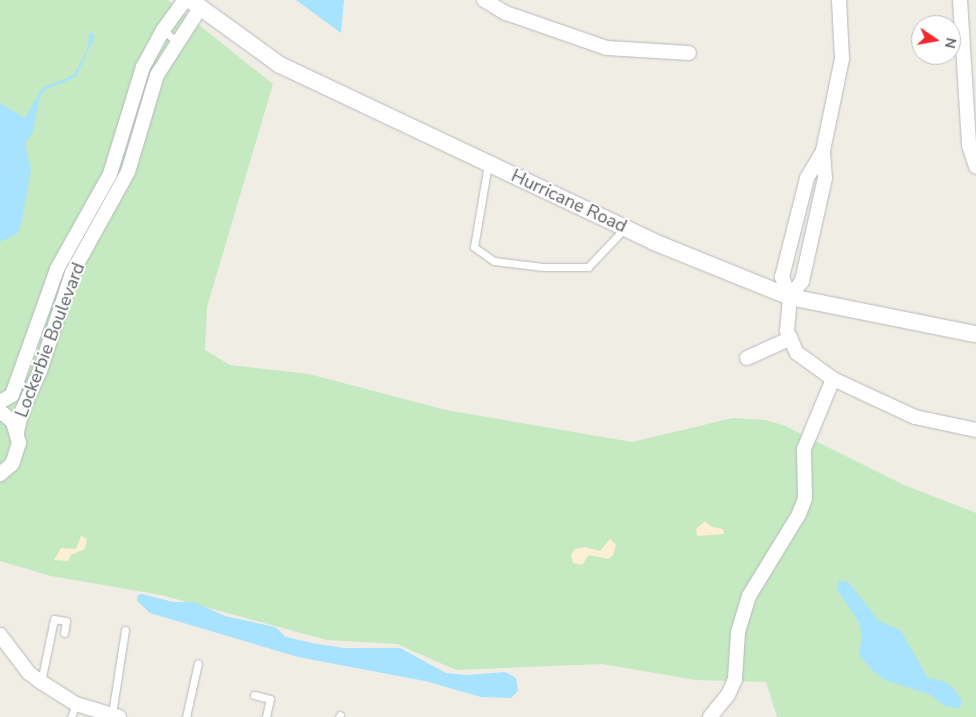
<!DOCTYPE html>
<style>
body{margin:0}
#map{position:relative;width:976px;height:717px;overflow:hidden;background:#f0ede5;font-family:"Nunito Sans",sans-serif}
div>[style]{position:absolute}
[style*='--x']{left:calc(var(--x)*1px);top:calc(var(--y)*1px);width:calc(var(--w)*1px);rotate:calc(var(--a)*1deg)}
.green>*{inset:0;background:#c5e9c0}
.sand>*{inset:0;background:#fdefd4}
.water>*{inset:0;background:#a7e2ff}
.roads{filter:drop-shadow(0 0 1px #b6b9bd) drop-shadow(0 0 1px #b6b9bd)}
.service>*{height:7px;margin:-3.5px;padding:0 3.5px;transform-origin:3.5px;border-radius:3.5px;background:#fff}
.minor>*{height:14px;margin:-7px;padding:0 7px;transform-origin:7px;border-radius:7px;background:#fff}
.tertiary>*{height:16px;margin:-8px;padding:0 8px;transform-origin:8px;border-radius:8px;background:#fff}
span{translate:-50% -50%;white-space:nowrap;text-align:center;line-height:1.15;-webkit-text-stroke:4px #fff;paint-order:stroke}
.street-label{font-size:18px;color:#5d6267}
.north{position:absolute;left:911px;top:15px;width:50px;height:50px;box-sizing:border-box;background:#fff;border:1px solid #bec0c2;border-radius:50%;rotate:102deg;font-size:14px;font-weight:700;line-height:20px;text-align:center;color:#5d6267}
.north::after{content:'';display:block;margin:auto;width:18px;height:22px;background:#f4272d;clip-path:polygon(50% 0,100% 100%,50% 72%,0 100%)}
</style>
<div id="map">
<div class="green">
<div style="clip-path:polygon(0 0,168px 0,273px 84px,207px 307px,205px 350px,230px 365px,309px 374px,446px 410px,632px 442px,733px 418px,765px 420px,783px 425px,904px 485px,976px 513px,976px 717px,777px 717px,766px 682px,696px 680px,602px 664px,456px 670px,397px 644px,327px 640px,161px 595px,51px 576px,0 561px)"></div>
</div>
<div class="sand">
<div style="clip-path:polygon(705px 521px,712px 527px,723px 529px,724px 534px,697px 536px,696px 529px)"></div>
<div style="clip-path:polygon(81px 536px,87px 539px,85px 549px,71px 555px,68px 561px,54px 560px,61px 548px,76px 549px)"></div>
<div style="clip-path:polygon(610px 539px,616px 545px,613px 555px,608px 559px,589px 555px,582px 565px,573px 563px,571px 555px,575px 549px,585px 547px,600px 551px)"></div>
</div>
<div class="water">
<div style="clip-path:polygon(296px 0,344px 0,341px 33px)"></div>
<div style="clip-path:polygon(90px 32px,95px 36px,76px 77px,45px 90px,40px 96px,33px 131px,25px 144px,31px 169px,22px 220px,18px 233px,0 242px,0 103px,25px 118px,42px 88px,74px 75px,87px 50px)"></div>
<div style="clip-path:polygon(839px 580px,848px 582px,879px 621px,901px 631px,927px 677px,945px 682px,953px 688px,962px 700px,960px 708px,944px 706px,931px 695px,885px 680px,872px 670px,859px 655px,862px 635px,859px 623px,837px 589px)"></div>
<div style="clip-path:polygon(142px 594px,173px 602px,194px 602px,225px 616px,275px 627px,286px 637px,317px 644px,344px 648px,400px 648px,446px 673px,467px 675px,505px 672px,516px 678px,518px 691px,511px 698px,481px 697px,425px 681px,298px 657px,150px 613px,137px 601px,138px 595px)"></div>
</div>
<div class="roads">
<div class="service">
<div style="--x:163;--y:30;--w:20;--a:41"></div>
<div style="--x:488;--y:164;--w:84;--a:99.6"></div>
<div style="--x:474;--y:247;--w:24;--a:35"></div>
<div style="--x:494;--y:261;--w:49;--a:7"></div>
<div style="--x:543;--y:267;--w:45;--a:0"></div>
<div style="--x:588;--y:267;--w:54;--a:-46.5"></div>
<div style="--x:41;--y:682;--w:64;--a:-78.3"></div>
<div style="--x:54;--y:619;--w:12;--a:9"></div>
<div style="--x:66;--y:621;--w:12;--a:99"></div>
<div style="--x:254;--y:695;--w:16;--a:14"></div>
<div style="--x:270;--y:699;--w:18;--a:103"></div>
<div style="--x:112;--y:714;--w:85;--a:-81.2"></div>
<div style="--x:71;--y:717;--w:14;--a:-69"></div>
<div style="--x:186;--y:717;--w:55;--a:-77.5"></div>
<div style="--x:339;--y:717;--w:2;--a:-63"></div>
</div>
<div class="minor">
<div style="--x:484;--y:0;--w:26;--a:31"></div>
<div style="--x:506;--y:13;--w:107;--a:19.1"></div>
<div style="--x:607;--y:48;--w:82;--a:3.5"></div>
<div style="--x:839;--y:0;--w:59;--a:87.1"></div>
<div style="--x:842;--y:59;--w:94;--a:101.7"></div>
<div style="--x:823;--y:151;--w:27;--a:86"></div>
<div style="--x:825;--y:178;--w:106;--a:102.6"></div>
<div style="--x:802;--y:281;--w:20;--a:127"></div>
<div style="--x:790;--y:297;--w:34;--a:95"></div>
<div style="--x:787;--y:331;--w:24;--a:66"></div>
<div style="--x:797;--y:353;--w:44;--a:35.8"></div>
<div style="--x:833;--y:379;--w:90;--a:24.9"></div>
<div style="--x:915;--y:417;--w:62;--a:12"></div>
<div style="--x:960;--y:0;--w:145;--a:86.4"></div>
<div style="--x:969;--y:145;--w:23;--a:72"></div>
<div style="--x:790;--y:297;--w:22;--a:-112"></div>
<div style="--x:782;--y:277;--w:102;--a:-75.8"></div>
<div style="--x:807;--y:178;--w:31;--a:-59"></div>
<div style="--x:747;--y:358;--w:48;--a:-24.4"></div>
<div style="--x:0;--y:402;--w:14;--a:-30"></div>
<div style="--x:12;--y:395;--w:134;--a:-70.3"></div>
<div style="--x:57;--y:269;--w:109;--a:-60.8"></div>
<div style="--x:110;--y:174;--w:112;--a:-72.9"></div>
<div style="--x:143;--y:67;--w:42;--a:-61.6"></div>
<div style="--x:163;--y:30;--w:37;--a:-54"></div>
<div style="--x:0;--y:411;--w:17;--a:40"></div>
<div style="--x:13;--y:422;--w:22;--a:74"></div>
<div style="--x:19;--y:443;--w:22;--a:108"></div>
<div style="--x:12;--y:464;--w:16;--a:140"></div>
<div style="--x:17;--y:432;--w:22;--a:-77"></div>
<div style="--x:22;--y:411;--w:44;--a:-65.8"></div>
<div style="--x:40;--y:371;--w:103;--a:-71.9"></div>
<div style="--x:72;--y:273;--w:115;--a:-61"></div>
<div style="--x:128;--y:172;--w:101;--a:-73.4"></div>
<div style="--x:157;--y:75;--w:80;--a:-57.3"></div>
<div style="--x:0;--y:635;--w:48;--a:52.7"></div>
<div style="--x:29;--y:673;--w:15;--a:37"></div>
<div style="--x:41;--y:682;--w:41;--a:32.2"></div>
<div style="--x:76;--y:704;--w:45;--a:16.8"></div>
<div style="--x:710;--y:717;--w:28;--a:-51"></div>
<div style="--x:728;--y:695;--w:17;--a:-66"></div>
<div style="--x:735;--y:679;--w:47;--a:-86.3"></div>
<div style="--x:738;--y:632;--w:38;--a:-73"></div>
<div style="--x:749;--y:596;--w:96;--a:-58.6"></div>
<div style="--x:799;--y:514;--w:17;--a:-69"></div>
<div style="--x:805;--y:498;--w:49;--a:-91.2"></div>
<div style="--x:804;--y:449;--w:76;--a:-67.5"></div>
</div>
<div class="tertiary">
<div style="--x:190;--y:0;--w:111;--a:35.8"></div>
<div style="--x:280;--y:65;--w:414;--a:25.3"></div>
<div style="--x:654;--y:242;--w:147;--a:22"></div>
<div style="--x:790;--y:297;--w:190;--a:11.3"></div>
</div>
</div>
<div class="street-label">
<span style="left:569px;top:201px;rotate:25deg">Hurricane Road</span>
<span style="left:50px;top:340px;rotate:-69deg">Lockerbie Boulevard</span>
</div>
<div class="north">N</div>
</div>
